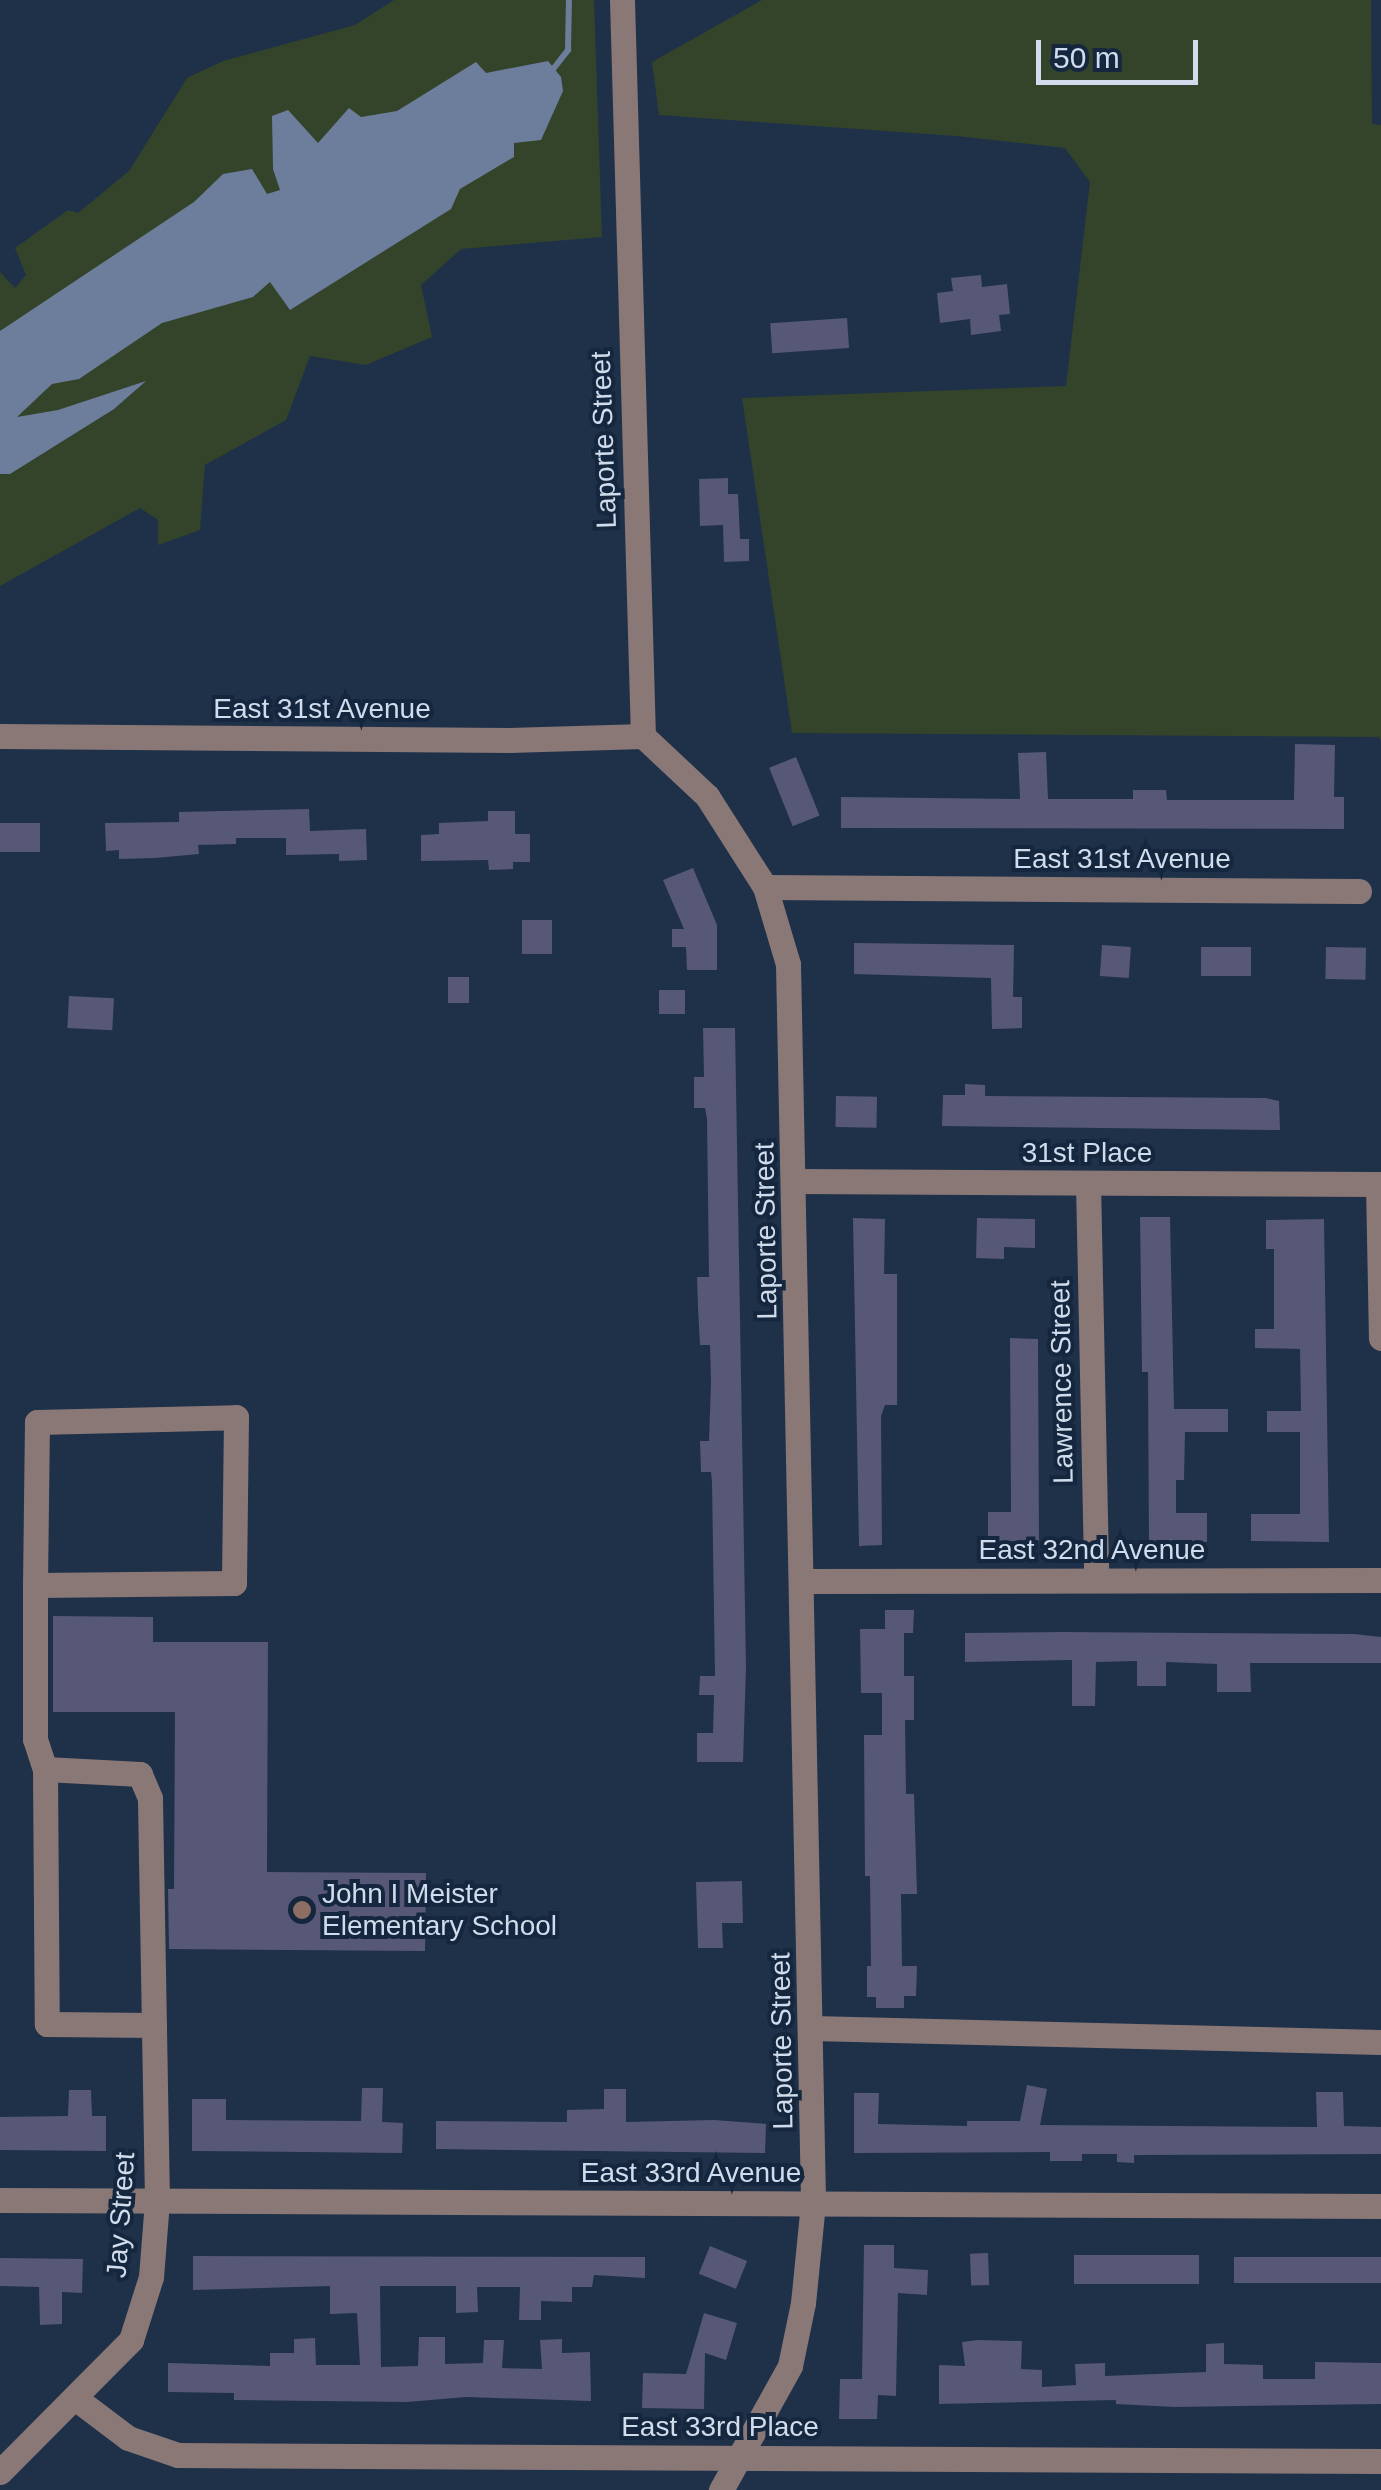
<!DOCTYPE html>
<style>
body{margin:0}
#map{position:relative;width:1381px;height:2490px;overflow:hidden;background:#1e3149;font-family:Arial,sans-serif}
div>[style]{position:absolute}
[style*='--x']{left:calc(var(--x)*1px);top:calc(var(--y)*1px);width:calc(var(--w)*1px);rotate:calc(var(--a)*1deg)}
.green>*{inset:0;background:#33442a}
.water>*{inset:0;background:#6d7d9c}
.stream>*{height:6px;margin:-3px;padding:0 3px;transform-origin:3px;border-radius:3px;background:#6d7d9c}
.building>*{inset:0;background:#575777;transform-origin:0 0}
.minor>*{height:25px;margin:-12.5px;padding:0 12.5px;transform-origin:12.5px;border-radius:12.5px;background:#8a7877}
.dots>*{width:28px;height:28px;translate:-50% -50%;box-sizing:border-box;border:5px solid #15273e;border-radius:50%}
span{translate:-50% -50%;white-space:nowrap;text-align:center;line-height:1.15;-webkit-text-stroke:8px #15273e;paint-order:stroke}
.street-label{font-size:28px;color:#d0dceb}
.poi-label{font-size:28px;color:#d0dceb}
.left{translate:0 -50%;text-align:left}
.scale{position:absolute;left:1036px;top:40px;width:162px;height:45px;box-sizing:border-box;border:5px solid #d0dceb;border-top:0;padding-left:12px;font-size:30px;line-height:35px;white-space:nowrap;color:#d0dceb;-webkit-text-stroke:8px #15273e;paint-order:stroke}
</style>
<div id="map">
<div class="green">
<div style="clip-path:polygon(394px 0,594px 0,602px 237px,461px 249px,421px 285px,432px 337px,366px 365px,310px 356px,286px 420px,205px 465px,200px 530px,158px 545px,158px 520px,140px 508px,0 586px,0 272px,15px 288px,26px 275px,15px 248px,68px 210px,78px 213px,129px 171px,187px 78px,223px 61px,355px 25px)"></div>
<div style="clip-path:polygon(762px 0,1371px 0,1372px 124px,1381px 125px,1381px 741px,1379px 737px,792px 733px,742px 398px,1066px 386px,1090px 182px,1065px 148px,956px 136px,659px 115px,652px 62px)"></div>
</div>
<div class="water">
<div style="clip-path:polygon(548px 61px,561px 77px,563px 91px,541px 140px,514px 143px,514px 157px,460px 189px,451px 209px,290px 310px,270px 282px,253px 297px,162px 323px,79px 379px,52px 384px,17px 417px,58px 410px,146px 381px,114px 409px,10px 474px,0 474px,0 331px,194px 202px,223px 174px,252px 169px,267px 194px,280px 190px,273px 169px,272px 116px,288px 110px,318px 143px,349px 108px,361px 117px,397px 111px,476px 62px,486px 73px)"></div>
</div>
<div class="stream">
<div style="--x:554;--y:68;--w:23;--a:-52"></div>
<div style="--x:568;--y:50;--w:50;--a:-88.9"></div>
</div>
<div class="building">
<div style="clip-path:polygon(981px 275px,982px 287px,1007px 284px,1010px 314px,999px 315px,1001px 331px,971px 335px,970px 319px,940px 323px,937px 293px,953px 291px,951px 278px)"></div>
<div style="left:847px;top:318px;width:30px;height:77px;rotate:86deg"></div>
<div style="clip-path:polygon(728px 478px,728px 494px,738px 494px,740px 539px,749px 539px,749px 561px,724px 562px,723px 525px,700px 526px,699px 479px)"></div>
<div style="clip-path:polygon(1295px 744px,1335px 745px,1334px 797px,1344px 797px,1344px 829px,841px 828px,841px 797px,1020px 799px,1018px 753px,1046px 752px,1048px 799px,1133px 799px,1133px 790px,1166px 790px,1167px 800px,1294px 800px)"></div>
<div style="left:796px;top:757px;width:63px;height:29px;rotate:68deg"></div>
<div style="clip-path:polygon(309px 809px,310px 831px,366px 829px,367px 860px,339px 861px,339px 854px,286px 855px,286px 838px,236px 838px,236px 844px,198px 845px,199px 854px,155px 858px,119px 859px,119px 850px,106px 851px,105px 823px,179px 822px,179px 812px)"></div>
<div style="clip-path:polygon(488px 811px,515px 811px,515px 834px,530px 834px,530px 862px,513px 862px,513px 869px,489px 870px,488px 860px,421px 861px,421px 835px,439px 834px,439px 823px,488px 821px)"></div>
<div style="left:40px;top:823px;width:29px;height:40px;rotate:90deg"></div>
<div style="clip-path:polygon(693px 868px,717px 925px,717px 970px,687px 970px,686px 947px,672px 947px,672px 929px,684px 929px,663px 880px)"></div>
<div style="left:552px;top:920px;width:34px;height:30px;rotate:90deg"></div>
<div style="clip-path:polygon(854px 943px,1014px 945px,1013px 997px,1022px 997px,1022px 1028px,992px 1029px,991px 978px,854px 974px)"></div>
<div style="left:1102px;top:945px;width:29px;height:31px;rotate:4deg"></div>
<div style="left:1251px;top:947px;width:29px;height:50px;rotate:90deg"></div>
<div style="left:1326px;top:947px;width:40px;height:32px;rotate:1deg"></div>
<div style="left:448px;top:977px;width:21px;height:26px"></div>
<div style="left:659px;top:990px;width:26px;height:24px"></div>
<div style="left:69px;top:996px;width:45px;height:32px;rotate:3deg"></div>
<div style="clip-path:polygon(703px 1028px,735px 1028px,746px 1667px,743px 1762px,697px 1762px,697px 1733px,713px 1733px,714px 1695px,699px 1695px,700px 1676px,715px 1676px,712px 1483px,711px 1472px,701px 1472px,700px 1441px,709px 1441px,711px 1382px,710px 1345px,700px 1345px,698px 1308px,697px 1277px,709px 1277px,707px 1119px,705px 1108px,694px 1108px,694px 1077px,704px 1077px)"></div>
<div style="clip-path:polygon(965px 1084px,985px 1085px,985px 1096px,1266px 1098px,1279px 1101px,1280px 1130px,942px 1126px,943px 1095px,965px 1095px)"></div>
<div style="left:836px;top:1096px;width:41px;height:31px;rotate:1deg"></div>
<div style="clip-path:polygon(1140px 1217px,1170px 1217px,1174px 1409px,1228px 1409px,1228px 1432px,1185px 1432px,1184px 1480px,1176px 1480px,1176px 1513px,1207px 1513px,1207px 1542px,1149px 1543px,1148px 1372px,1142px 1372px)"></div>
<div style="clip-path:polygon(853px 1218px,885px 1219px,884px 1274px,897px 1274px,897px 1405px,885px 1405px,881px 1416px,882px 1545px,859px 1546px)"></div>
<div style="clip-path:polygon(977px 1218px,1035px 1219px,1035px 1248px,1004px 1247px,1004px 1259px,976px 1258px)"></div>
<div style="clip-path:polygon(1324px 1219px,1329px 1542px,1251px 1541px,1251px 1514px,1300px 1514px,1300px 1432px,1267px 1432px,1267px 1411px,1301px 1411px,1300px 1349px,1255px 1348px,1255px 1329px,1274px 1329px,1274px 1249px,1266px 1249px,1266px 1220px)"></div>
<div style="clip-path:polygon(1010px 1338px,1038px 1339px,1039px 1541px,988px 1541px,988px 1512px,1011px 1512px)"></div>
<div style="clip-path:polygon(885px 1610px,914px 1610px,913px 1633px,904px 1633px,904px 1676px,914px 1676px,914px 1720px,905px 1720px,906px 1794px,914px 1794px,917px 1894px,901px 1894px,902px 1966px,917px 1966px,916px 1996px,904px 1996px,904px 2008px,876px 2008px,876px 1997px,867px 1997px,867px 1966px,871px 1966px,870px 1876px,865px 1876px,864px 1735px,882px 1735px,882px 1693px,861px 1693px,860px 1629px,885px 1629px)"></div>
<div style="clip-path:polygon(53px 1616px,153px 1617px,153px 1642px,268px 1642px,267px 1872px,426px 1873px,425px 1951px,169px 1949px,168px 1889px,174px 1889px,175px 1712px,53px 1712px)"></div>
<div style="clip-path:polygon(1062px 1632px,1354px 1634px,1381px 1637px,1381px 1663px,1250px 1663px,1251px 1692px,1217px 1692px,1217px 1664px,1166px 1662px,1166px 1686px,1137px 1686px,1137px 1661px,1096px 1662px,1095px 1706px,1072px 1706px,1072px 1660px,965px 1662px,965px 1633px)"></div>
<div style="clip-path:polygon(742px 1881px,743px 1923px,722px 1923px,723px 1948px,698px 1948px,696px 1882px)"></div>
<div style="clip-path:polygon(1027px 2085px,1047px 2089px,1040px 2125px,1317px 2127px,1316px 2092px,1343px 2092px,1344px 2126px,1381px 2127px,1381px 2154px,1134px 2155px,1134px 2163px,1117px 2162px,1117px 2154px,1082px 2154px,1082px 2161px,1050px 2161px,1050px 2152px,854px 2153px,854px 2093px,879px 2093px,878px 2124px,967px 2126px,967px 2121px,1020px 2121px)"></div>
<div style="clip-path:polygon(362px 2088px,383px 2088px,382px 2122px,403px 2123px,402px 2153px,192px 2151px,192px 2099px,226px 2099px,226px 2120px,361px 2121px)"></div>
<div style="clip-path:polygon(604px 2089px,626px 2089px,626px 2122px,714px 2120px,766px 2124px,765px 2153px,436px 2149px,436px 2121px,567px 2122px,567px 2110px,604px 2109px)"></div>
<div style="clip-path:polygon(69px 2090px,91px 2090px,92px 2116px,106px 2116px,106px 2151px,0 2150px,0 2117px,68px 2116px)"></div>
<div style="clip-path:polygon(864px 2245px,894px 2245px,894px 2268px,928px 2270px,927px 2295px,898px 2293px,896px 2396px,878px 2395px,877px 2419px,839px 2419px,840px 2379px,862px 2379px)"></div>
<div style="left:710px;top:2246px;width:40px;height:30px;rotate:22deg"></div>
<div style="left:988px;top:2253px;width:32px;height:18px;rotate:88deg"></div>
<div style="left:1074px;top:2255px;width:125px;height:29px"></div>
<div style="clip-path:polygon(193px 2256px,645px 2257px,645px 2278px,594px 2275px,592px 2287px,572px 2287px,572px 2302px,541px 2301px,541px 2320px,519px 2320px,520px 2287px,477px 2287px,478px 2312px,456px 2313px,456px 2286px,380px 2286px,381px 2367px,418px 2366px,419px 2337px,445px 2337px,445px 2364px,483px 2363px,484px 2340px,504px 2340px,502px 2368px,542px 2369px,540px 2340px,562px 2339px,562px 2353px,590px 2352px,591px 2401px,466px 2397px,407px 2402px,234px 2400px,234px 2393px,168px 2392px,168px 2363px,270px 2366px,270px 2353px,294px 2353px,294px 2339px,315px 2338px,316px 2365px,360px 2365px,357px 2313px,330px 2314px,330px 2286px,193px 2290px)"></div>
<div style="left:1234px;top:2257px;width:147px;height:26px"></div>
<div style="clip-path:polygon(0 2258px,83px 2259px,82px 2293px,62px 2292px,62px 2324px,40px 2325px,39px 2287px,0 2286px)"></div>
<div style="clip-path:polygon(704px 2313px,737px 2323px,726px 2360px,705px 2353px,704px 2409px,642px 2408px,643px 2373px,686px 2374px)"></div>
<div style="clip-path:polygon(978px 2340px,1022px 2341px,1021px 2369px,1042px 2370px,1042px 2387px,1076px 2385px,1075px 2364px,1105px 2363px,1105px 2376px,1206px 2372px,1206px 2344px,1224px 2343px,1224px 2364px,1263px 2365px,1263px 2379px,1315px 2379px,1315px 2362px,1381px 2363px,1381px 2404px,1175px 2407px,1116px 2404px,1116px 2400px,939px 2404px,939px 2365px,965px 2366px,962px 2342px)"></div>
</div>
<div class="minor">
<div style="--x:622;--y:0;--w:736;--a:88.37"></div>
<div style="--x:643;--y:736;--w:88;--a:43.2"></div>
<div style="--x:707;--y:796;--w:108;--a:57.5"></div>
<div style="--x:765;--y:887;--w:80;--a:73.4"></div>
<div style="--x:788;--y:964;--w:1239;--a:88.84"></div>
<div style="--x:813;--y:2203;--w:100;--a:95.7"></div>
<div style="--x:803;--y:2303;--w:64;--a:101.7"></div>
<div style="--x:790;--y:2366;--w:142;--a:119.1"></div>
<div style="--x:0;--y:736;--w:509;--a:0.45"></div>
<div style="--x:509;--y:740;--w:134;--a:-1.7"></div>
<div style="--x:765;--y:887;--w:594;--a:0.39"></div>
<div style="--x:796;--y:1181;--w:582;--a:0.3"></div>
<div style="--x:1378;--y:1184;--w:154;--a:88.9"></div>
<div style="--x:1088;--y:1183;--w:397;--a:88.8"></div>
<div style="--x:803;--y:1581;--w:578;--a:-0.1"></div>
<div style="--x:35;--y:1585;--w:163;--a:-89.3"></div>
<div style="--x:37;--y:1422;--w:199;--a:-1.4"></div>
<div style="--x:236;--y:1417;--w:166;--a:90.7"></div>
<div style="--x:234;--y:1583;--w:199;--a:179.4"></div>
<div style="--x:35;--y:1585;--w:154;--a:90"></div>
<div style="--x:35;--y:1739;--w:32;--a:72"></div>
<div style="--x:812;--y:2028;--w:569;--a:1.41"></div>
<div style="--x:0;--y:2200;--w:1381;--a:0.25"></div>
<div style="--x:75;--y:2398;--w:66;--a:37"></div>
<div style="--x:128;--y:2438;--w:53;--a:18.8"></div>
<div style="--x:178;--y:2455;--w:1203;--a:0.29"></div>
<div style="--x:0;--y:2472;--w:186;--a:-45.2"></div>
<div style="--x:131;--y:2340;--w:66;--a:-72.4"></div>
<div style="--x:151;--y:2277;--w:76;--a:-85.5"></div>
<div style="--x:157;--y:2201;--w:403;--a:-91"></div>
<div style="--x:150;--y:1798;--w:26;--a:-113"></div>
<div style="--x:140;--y:1774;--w:95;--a:-177"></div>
<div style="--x:45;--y:1769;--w:255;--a:89.6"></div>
<div style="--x:47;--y:2024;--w:107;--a:0.5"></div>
</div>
<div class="dots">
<div style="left:302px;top:1910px;background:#8d6e63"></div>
</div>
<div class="street-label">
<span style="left:604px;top:440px;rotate:-92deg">Laporte Street</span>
<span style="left:322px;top:709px">East 31st Avenue</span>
<span style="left:1122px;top:859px">East 31st Avenue</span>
<span style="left:1087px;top:1153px">31st Place</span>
<span style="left:766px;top:1231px;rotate:-91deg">Laporte Street</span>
<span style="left:1062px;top:1382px;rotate:-91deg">Lawrence Street</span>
<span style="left:1092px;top:1550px">East 32nd Avenue</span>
<span style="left:782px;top:2041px;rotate:-91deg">Laporte Street</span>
<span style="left:691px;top:2173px">East 33rd Avenue</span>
<span style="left:121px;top:2215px;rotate:-86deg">Jay Street</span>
<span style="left:720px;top:2427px">East 33rd Place</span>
</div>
<div class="poi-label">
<span class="left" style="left:322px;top:1910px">John I Meister<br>Elementary School</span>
</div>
<div class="scale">50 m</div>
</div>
